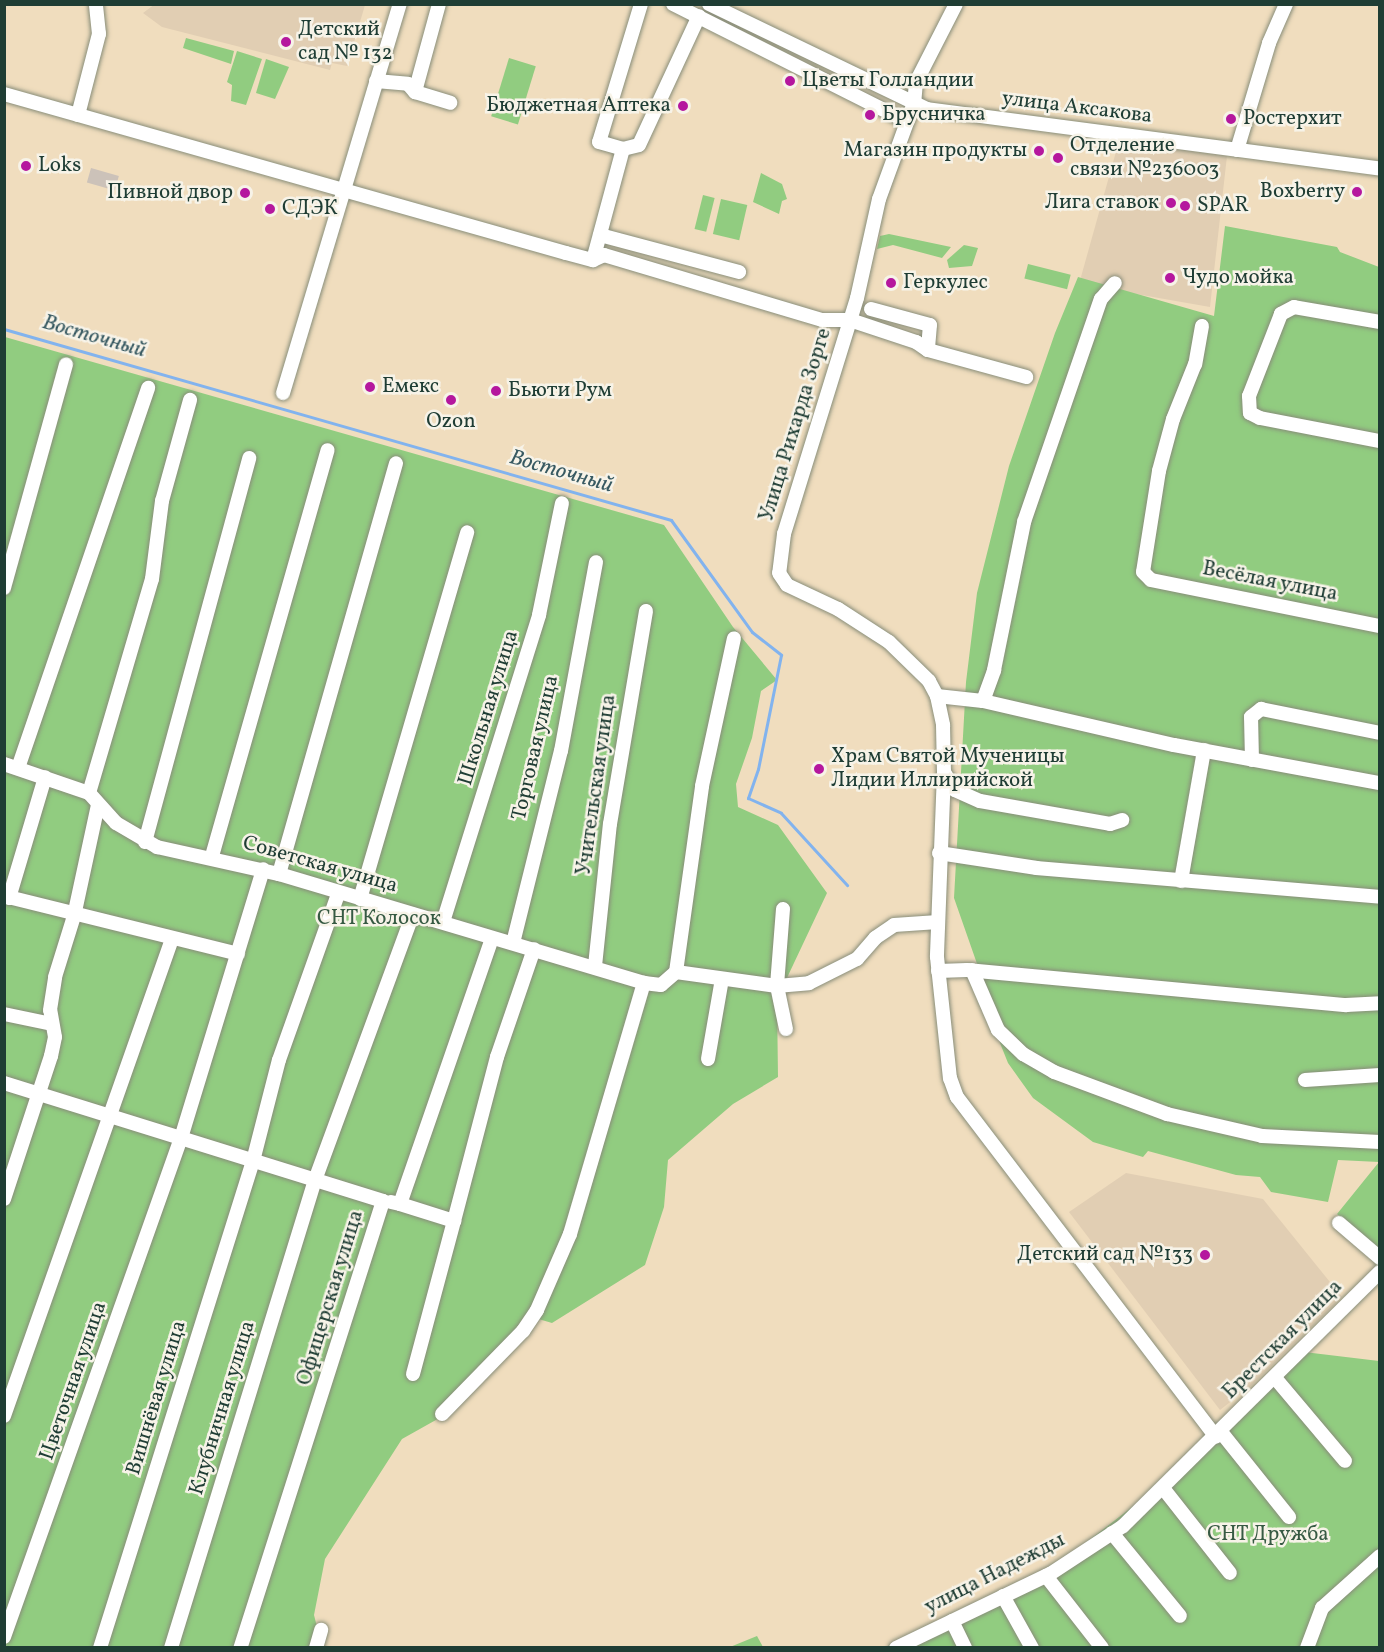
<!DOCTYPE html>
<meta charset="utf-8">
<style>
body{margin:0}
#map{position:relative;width:1384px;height:1652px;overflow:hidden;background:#f0ddbe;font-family:Vollkorn,serif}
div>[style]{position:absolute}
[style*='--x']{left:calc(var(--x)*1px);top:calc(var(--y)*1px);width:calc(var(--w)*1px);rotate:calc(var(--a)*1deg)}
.built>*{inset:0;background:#e1ceb3}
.industrial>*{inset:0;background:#ccc2b9;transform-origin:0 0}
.green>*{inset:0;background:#91cc80;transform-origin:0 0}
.stream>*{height:3px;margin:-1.5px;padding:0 1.5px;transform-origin:1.5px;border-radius:1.5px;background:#82b3ee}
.roads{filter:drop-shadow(0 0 2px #888d79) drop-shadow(0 0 2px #888d79)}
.minor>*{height:14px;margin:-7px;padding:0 7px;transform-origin:7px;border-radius:7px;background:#fff}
.dots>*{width:16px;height:16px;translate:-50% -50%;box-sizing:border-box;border:3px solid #f7f3e8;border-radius:50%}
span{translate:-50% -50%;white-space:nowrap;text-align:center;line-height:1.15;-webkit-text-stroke:5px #f7f3e8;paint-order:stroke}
.poi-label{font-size:21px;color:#1f3d34}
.left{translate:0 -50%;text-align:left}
.right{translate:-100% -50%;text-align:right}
.street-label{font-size:21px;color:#1f3d34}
.park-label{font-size:21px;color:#365a43}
.water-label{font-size:22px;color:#385a62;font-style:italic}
.frame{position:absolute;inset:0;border:6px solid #1f3d34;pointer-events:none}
</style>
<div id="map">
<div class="built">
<div style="clip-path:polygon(155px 4px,365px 4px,365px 5px,347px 66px,332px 63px,330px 70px,162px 27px,143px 13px)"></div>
<div style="clip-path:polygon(1119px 141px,1227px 156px,1210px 307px,1079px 284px)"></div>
<div style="clip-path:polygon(1126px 1173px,1263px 1199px,1342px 1297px,1252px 1385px,1220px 1410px,1069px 1212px)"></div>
</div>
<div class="industrial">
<div style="left:91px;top:168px;width:29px;height:15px;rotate:16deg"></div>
</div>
<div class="green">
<div style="clip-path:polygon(186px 38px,234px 51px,231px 64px,183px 48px)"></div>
<div style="clip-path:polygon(237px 51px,262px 59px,246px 105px,231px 101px,232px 85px,227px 82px)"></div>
<div style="left:509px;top:58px;width:28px;height:61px;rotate:17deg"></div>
<div style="clip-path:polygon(266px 59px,289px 67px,275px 99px,256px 93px)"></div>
<div style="clip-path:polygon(761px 173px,782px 184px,787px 199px,782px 201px,779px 214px,753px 202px)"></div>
<div style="left:703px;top:195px;width:12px;height:35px;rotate:14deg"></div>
<div style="left:721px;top:199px;width:27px;height:36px;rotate:13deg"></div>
<div style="clip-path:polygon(1225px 226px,1337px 247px,1340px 252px,1379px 267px,1379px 1251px,1337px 1214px,1379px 1162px,1338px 1160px,1328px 1202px,1271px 1192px,1260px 1177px,1236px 1175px,1148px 1151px,1143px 1157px,1093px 1142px,1033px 1098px,1008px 1063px,1000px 1043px,996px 1018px,954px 898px,966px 682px,977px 593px,1009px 466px,1055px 333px,1078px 277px,1214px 316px)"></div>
<div style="clip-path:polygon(889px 234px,951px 247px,942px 258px,893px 245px,877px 249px,880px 236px)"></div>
<div style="clip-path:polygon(964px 245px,978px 248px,972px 266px,949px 268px,947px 260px)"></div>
<div style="left:1028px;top:264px;width:44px;height:15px;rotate:14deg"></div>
<div style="clip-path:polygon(5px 337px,664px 525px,733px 627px,777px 680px,761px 691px,752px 738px,736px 784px,738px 807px,778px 825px,827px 893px,777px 999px,778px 1077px,733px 1104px,668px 1160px,664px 1207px,645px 1265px,552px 1323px,525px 1315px,485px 1375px,443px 1416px,402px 1439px,325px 1559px,314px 1615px,322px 1647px,5px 1647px)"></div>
<div style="clip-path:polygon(1304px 1352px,1379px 1361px,1379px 1647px,883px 1648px,1006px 1597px,1075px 1551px,1149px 1494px)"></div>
<div style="clip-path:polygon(757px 1636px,763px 1647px,730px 1647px)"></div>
</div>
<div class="stream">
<div style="--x:4;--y:329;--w:694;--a:15.98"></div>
<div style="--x:671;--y:520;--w:138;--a:54.1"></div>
<div style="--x:752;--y:632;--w:37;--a:38"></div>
<div style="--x:781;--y:655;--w:116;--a:101.4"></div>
<div style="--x:758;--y:769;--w:31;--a:109"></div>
<div style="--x:748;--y:798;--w:36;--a:24"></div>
<div style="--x:781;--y:813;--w:98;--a:47.5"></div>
</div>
<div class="roads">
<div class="minor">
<div style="--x:439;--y:4;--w:91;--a:105.3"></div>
<div style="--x:415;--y:92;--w:37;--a:17"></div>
<div style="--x:641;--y:4;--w:144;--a:106.9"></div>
<div style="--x:599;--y:142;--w:25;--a:16"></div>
<div style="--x:623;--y:149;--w:16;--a:-14"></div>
<div style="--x:639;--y:145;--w:142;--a:-65.1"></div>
<div style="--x:673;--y:4;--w:261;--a:26.7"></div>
<div style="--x:709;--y:4;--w:242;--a:25.7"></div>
<div style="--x:927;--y:109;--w:457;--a:7.5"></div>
<div style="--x:956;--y:4;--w:88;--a:117.1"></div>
<div style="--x:916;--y:82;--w:21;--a:95"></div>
<div style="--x:914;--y:103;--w:102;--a:110"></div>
<div style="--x:879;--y:199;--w:101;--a:102.5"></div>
<div style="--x:857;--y:298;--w:247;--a:107.2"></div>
<div style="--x:784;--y:534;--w:39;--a:97"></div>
<div style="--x:779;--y:573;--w:14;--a:56"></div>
<div style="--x:787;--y:585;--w:56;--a:25.2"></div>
<div style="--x:838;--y:609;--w:61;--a:32.9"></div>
<div style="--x:889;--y:642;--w:56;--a:44.3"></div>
<div style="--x:929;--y:681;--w:17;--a:62"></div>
<div style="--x:937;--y:696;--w:30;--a:78"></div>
<div style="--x:943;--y:725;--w:47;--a:88.8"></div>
<div style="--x:944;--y:772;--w:185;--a:92.2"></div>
<div style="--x:937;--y:957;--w:122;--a:83.9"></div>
<div style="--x:950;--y:1078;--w:20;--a:70"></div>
<div style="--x:957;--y:1097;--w:427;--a:52.7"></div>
<div style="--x:376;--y:81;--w:32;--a:5"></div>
<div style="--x:408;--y:84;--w:11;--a:49"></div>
<div style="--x:4;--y:94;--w:584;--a:15.8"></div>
<div style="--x:566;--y:253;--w:28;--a:15"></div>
<div style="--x:593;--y:260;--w:12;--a:-24"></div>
<div style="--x:604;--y:255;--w:227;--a:16.6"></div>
<div style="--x:822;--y:320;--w:28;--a:0"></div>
<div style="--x:850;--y:320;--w:70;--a:18.4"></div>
<div style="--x:916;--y:342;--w:14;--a:34"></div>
<div style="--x:928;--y:350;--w:102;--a:15.4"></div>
<div style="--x:78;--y:115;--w:84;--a:-75.5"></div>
<div style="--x:99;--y:34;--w:30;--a:-96"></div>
<div style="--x:1237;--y:150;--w:112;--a:-73.3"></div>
<div style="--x:1269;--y:43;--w:43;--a:-66.4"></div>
<div style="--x:600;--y:235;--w:144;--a:14.9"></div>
<div style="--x:593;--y:260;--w:115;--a:-74.9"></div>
<div style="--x:871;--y:309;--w:61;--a:15.2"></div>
<div style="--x:930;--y:325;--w:25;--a:95"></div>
<div style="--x:1380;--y:322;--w:87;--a:-170.1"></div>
<div style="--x:1294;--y:307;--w:15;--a:152"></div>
<div style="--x:1281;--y:314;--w:88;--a:111.3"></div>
<div style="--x:1249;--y:396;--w:17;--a:87"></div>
<div style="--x:1250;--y:413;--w:11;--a:27"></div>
<div style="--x:1260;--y:418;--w:122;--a:10.9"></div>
<div style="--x:1202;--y:326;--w:39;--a:100"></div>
<div style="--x:1195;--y:364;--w:59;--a:111.8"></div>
<div style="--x:1173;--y:419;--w:54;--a:105.1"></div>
<div style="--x:1159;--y:471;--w:102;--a:99"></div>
<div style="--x:1143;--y:572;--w:11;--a:45"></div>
<div style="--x:1151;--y:580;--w:234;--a:11.4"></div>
<div style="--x:283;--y:393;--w:406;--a:-73.3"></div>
<div style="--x:4;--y:588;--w:232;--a:-74.5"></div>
<div style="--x:937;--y:696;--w:46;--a:6.2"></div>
<div style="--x:983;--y:701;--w:196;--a:13"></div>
<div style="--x:1174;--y:745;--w:209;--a:10.5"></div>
<div style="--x:983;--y:701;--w:33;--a:-70"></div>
<div style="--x:994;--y:670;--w:151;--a:-78.5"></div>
<div style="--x:1024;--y:522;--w:236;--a:-71"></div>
<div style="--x:1101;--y:299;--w:21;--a:-49"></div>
<div style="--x:1252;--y:760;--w:43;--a:-91.3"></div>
<div style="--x:1251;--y:717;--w:13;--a:-39"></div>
<div style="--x:1261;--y:709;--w:121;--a:11.4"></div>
<div style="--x:4;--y:764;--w:90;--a:18.8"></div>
<div style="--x:89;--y:793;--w:40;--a:48"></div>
<div style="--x:116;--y:823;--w:48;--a:30.3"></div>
<div style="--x:157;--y:847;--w:125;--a:12.5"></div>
<div style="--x:279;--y:874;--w:381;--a:16.6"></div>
<div style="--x:644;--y:983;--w:17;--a:7"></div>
<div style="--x:661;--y:985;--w:20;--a:-41"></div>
<div style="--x:676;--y:972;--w:102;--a:7.9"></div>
<div style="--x:777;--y:986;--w:32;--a:-5"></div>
<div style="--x:809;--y:983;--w:54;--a:-26.6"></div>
<div style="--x:857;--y:959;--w:28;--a:-49"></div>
<div style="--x:875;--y:938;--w:23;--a:-34"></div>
<div style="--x:894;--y:925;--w:44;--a:-3.9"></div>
<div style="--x:18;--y:768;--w:402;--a:-71.1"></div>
<div style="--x:944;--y:772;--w:21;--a:59"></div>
<div style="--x:955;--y:790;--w:27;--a:24"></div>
<div style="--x:980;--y:801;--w:132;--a:10"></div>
<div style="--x:1110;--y:824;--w:13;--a:-18"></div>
<div style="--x:89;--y:793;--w:223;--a:-73.6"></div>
<div style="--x:152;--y:579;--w:79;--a:-82.7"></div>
<div style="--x:162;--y:501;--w:105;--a:-74.5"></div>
<div style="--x:145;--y:842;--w:398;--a:-74.8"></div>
<div style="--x:939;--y:853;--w:99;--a:8.7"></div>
<div style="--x:1037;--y:868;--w:344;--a:4.8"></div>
<div style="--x:212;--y:856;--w:422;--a:-74.1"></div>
<div style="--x:279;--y:874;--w:427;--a:-74.1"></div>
<div style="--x:1181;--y:881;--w:133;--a:-80"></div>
<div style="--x:4;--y:896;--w:241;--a:13.9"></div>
<div style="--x:9;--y:898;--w:126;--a:-73.4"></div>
<div style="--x:360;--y:899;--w:382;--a:-73.7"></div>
<div style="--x:783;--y:909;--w:77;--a:94.5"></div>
<div style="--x:777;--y:986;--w:44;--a:78.2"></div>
<div style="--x:443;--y:922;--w:322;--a:-72.6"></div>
<div style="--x:539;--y:615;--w:114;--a:-78.4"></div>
<div style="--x:513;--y:943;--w:198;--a:-76"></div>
<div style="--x:561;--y:751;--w:192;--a:-79.5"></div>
<div style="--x:595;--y:966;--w:143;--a:-84"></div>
<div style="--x:610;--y:824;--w:216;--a:-80.4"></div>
<div style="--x:972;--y:970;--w:65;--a:66.6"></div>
<div style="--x:998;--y:1030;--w:35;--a:44"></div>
<div style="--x:1023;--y:1054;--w:36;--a:30"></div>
<div style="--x:1054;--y:1072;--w:121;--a:20.4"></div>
<div style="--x:1167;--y:1114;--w:98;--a:13"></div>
<div style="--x:1262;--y:1136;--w:118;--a:2.9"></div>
<div style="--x:938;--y:971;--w:29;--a:-2"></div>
<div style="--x:967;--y:970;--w:381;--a:5.3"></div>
<div style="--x:1346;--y:1005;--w:34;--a:-3"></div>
<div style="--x:676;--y:972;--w:188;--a:-82"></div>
<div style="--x:702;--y:786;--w:151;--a:-77.8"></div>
<div style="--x:4;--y:1014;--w:49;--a:11.8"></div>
<div style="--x:708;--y:1059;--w:81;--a:-80.1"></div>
<div style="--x:1305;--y:1080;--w:75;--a:-3.8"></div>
<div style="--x:4;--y:1083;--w:397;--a:17.3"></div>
<div style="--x:383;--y:1201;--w:469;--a:107.7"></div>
<div style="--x:4;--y:1199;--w:151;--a:-71.8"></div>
<div style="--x:51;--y:1056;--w:19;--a:-78"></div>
<div style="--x:55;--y:1037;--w:27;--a:-100"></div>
<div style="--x:50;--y:1010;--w:33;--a:-81"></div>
<div style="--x:55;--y:977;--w:64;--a:-72.7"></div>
<div style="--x:74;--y:916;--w:114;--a:-77.8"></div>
<div style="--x:391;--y:1202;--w:9;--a:13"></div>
<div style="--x:400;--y:1204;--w:281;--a:-70.9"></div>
<div style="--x:400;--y:1204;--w:57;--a:17.5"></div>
<div style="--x:454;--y:1221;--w:170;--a:-75.3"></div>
<div style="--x:497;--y:1057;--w:114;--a:-71.1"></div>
<div style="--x:1339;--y:1223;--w:54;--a:40.5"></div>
<div style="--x:413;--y:1374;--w:158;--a:-75"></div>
<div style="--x:1276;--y:1379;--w:107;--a:49.9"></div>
<div style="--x:442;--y:1414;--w:116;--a:-45.7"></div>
<div style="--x:523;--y:1331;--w:25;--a:-56"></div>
<div style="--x:537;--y:1310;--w:83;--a:-66.5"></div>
<div style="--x:570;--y:1234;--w:262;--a:-73.6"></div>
<div style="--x:4;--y:1416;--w:506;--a:-70.6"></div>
<div style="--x:1221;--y:1432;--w:109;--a:51.3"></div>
<div style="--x:1163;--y:1488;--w:108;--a:51.8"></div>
<div style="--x:1112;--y:1533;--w:107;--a:50.7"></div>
<div style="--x:1046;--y:1576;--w:91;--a:52.1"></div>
<div style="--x:1003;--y:1596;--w:60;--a:60.9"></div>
<div style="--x:952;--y:1621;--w:30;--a:64"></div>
<div style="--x:4;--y:1637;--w:529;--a:-70.47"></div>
<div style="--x:181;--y:1138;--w:281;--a:-73"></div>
<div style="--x:100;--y:1648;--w:510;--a:-72.56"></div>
<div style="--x:253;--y:1161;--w:104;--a:-75.6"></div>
<div style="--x:279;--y:1060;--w:176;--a:-70.4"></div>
<div style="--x:171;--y:1648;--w:490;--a:-72.9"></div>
<div style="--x:315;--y:1180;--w:283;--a:-69.8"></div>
<div style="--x:316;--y:1648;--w:19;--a:-74"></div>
<div style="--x:896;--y:1648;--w:171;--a:-25.7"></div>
<div style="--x:1050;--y:1574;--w:87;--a:-33.3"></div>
<div style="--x:1123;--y:1526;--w:361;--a:-44.7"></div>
<div style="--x:1307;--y:1648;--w:43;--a:-69.4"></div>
<div style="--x:1322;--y:1608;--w:78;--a:-41.9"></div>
</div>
</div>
<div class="dots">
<div style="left:286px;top:42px;background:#b5179e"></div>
<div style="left:790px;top:81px;background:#b5179e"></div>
<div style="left:683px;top:106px;background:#b5179e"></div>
<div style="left:870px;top:115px;background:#b5179e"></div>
<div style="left:1231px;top:119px;background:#b5179e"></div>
<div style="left:1039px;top:151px;background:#b5179e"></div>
<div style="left:1058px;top:158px;background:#b5179e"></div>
<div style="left:26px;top:166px;background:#b5179e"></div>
<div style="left:1357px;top:192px;background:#b5179e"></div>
<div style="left:245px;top:193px;background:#b5179e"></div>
<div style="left:1171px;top:203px;background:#b5179e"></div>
<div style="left:1185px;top:206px;background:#b5179e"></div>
<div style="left:270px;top:209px;background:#b5179e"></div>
<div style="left:1170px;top:278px;background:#b5179e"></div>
<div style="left:891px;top:283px;background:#b5179e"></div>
<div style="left:370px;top:387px;background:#b5179e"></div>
<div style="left:496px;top:391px;background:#b5179e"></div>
<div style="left:451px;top:400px;background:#b5179e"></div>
<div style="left:819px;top:769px;background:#b5179e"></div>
<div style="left:1205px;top:1255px;background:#b5179e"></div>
</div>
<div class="poi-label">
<span class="left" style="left:298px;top:42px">Детский<br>сад № 132</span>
<span class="left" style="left:802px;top:81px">Цветы Голландии</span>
<span class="right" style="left:671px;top:106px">Бюджетная Аптека</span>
<span class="left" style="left:882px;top:115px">Брусничка</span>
<span class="left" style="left:1243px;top:119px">Ростерхит</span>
<span class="left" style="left:1070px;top:158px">Отделение<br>связи №236003</span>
<span class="right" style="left:1027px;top:151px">Магазин продукты</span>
<span class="left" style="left:38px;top:166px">Loks</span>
<span class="right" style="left:1345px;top:192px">Boxberry</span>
<span class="right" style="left:233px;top:193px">Пивной двор</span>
<span class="right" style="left:1159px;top:203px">Лига ставок</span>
<span class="left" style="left:1197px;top:206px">SPAR</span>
<span class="left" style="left:282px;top:209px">СДЭК</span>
<span class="left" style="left:1182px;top:278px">Чудо мойка</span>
<span class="left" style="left:903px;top:283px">Геркулес</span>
<span class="left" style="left:382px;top:387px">Емекс</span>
<span class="left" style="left:508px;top:391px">Бьюти Рум</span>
<span style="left:451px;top:422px">Ozon</span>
<span class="left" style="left:831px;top:769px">Храм Святой Мученицы<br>Лидии Иллирийской</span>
<span class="right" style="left:1193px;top:1255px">Детский сад №133</span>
</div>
<div class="street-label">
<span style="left:1077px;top:108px;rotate:7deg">улица Аксакова</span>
<span style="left:796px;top:425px;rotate:-73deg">Улица Рихарда Зорге</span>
<span style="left:1270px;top:582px;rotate:11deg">Весёлая улица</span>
<span style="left:489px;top:708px;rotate:-73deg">Школьная улица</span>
<span style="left:536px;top:748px;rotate:-77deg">Торговая улица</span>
<span style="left:597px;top:785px;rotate:-82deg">Учительская улица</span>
<span style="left:320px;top:865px;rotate:16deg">Советская улица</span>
<span style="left:331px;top:1298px;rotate:-73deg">Офицерская улица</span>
<span style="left:1283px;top:1340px;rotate:-45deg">Брестская улица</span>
<span style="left:74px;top:1381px;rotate:-71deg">Цветочная улица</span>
<span style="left:157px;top:1398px;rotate:-73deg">Вишнёвая улица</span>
<span style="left:223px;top:1408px;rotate:-73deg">Клубничная улица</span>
<span style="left:995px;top:1574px;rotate:-27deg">улица Надежды</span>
</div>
<div class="park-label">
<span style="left:379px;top:919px">СНТ Колосок</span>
<span style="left:1268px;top:1535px">СНТ Дружба</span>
</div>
<div class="water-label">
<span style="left:94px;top:337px;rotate:16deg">Восточный</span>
<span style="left:561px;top:472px;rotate:16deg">Восточный</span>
</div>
<div class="frame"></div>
</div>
